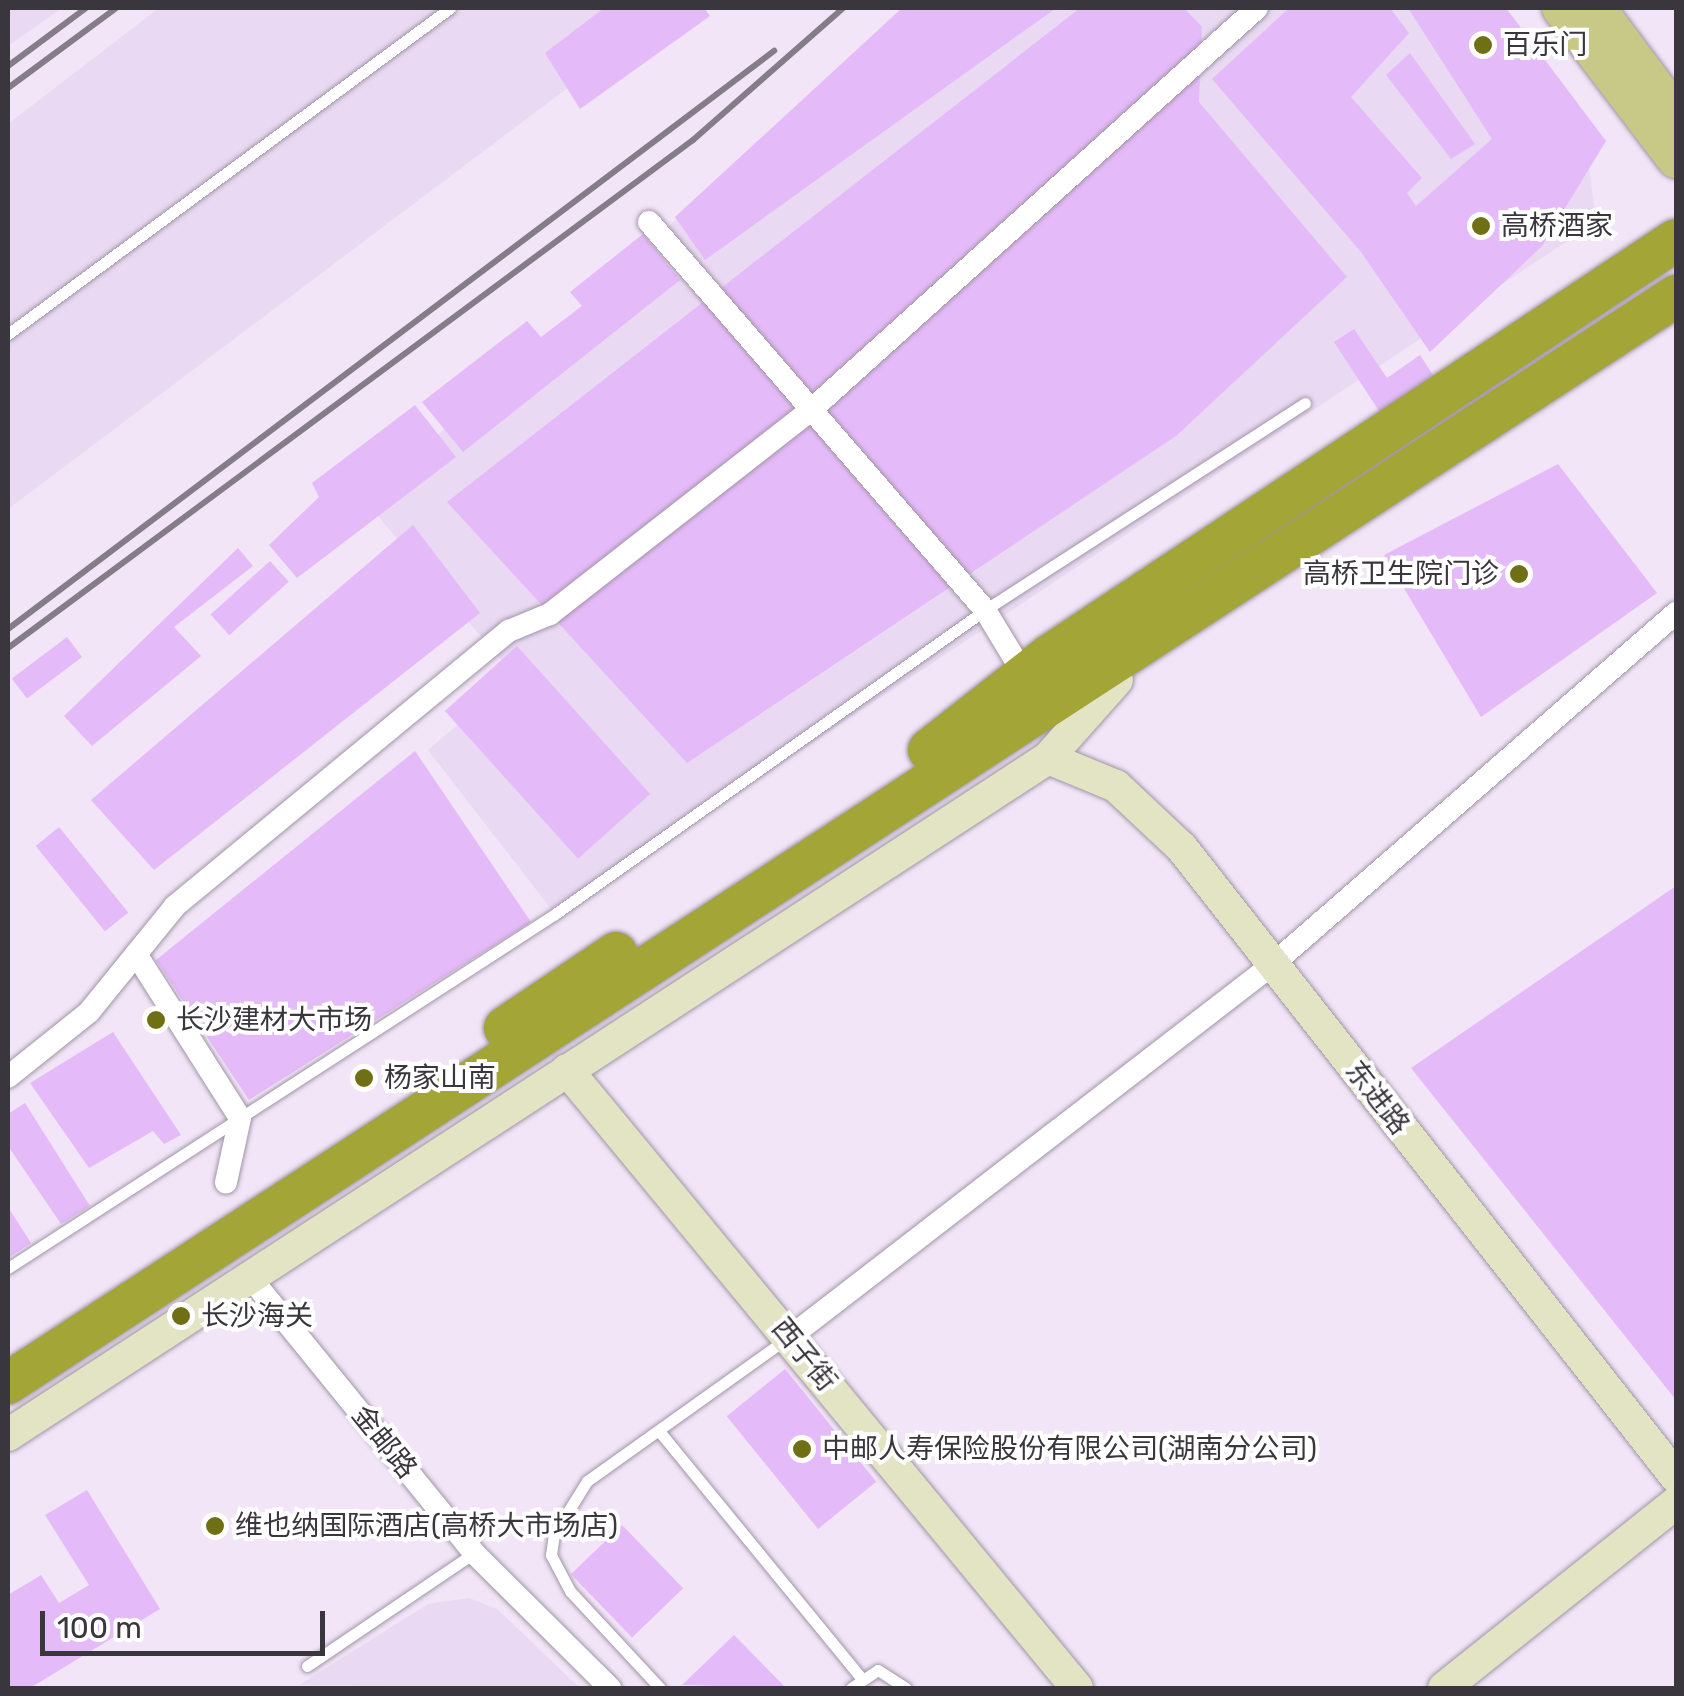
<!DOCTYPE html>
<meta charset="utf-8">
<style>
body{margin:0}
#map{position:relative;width:1684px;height:1696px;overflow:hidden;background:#f1e5f7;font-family:Rubik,"Noto Sans SC",sans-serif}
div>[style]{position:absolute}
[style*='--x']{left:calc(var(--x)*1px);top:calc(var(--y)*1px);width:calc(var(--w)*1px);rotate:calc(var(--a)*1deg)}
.built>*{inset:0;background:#e9d9f2}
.building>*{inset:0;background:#e5baf9;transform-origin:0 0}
.roads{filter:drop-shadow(0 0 2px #a095a6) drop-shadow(0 0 2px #a095a6)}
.lane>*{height:11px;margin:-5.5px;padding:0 5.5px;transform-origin:5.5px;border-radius:5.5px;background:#fff}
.street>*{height:22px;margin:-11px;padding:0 11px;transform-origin:11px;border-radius:11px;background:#fff}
.secondary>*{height:32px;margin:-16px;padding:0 16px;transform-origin:16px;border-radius:16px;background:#e3e4c3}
.primary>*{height:38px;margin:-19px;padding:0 19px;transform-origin:19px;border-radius:19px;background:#c8c987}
.highway>*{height:42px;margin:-21px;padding:0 21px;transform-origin:21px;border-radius:21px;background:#a3a537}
.rail>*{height:6px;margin:-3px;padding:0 3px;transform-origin:3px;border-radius:3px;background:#847c88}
.dots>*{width:28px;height:28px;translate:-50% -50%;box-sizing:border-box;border:5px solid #fff;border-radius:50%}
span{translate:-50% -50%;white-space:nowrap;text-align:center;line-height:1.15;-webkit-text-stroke:8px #fff;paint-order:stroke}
.poi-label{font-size:28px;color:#3a363d}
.left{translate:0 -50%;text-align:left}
.right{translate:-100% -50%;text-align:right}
.street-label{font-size:28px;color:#3a363d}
.frame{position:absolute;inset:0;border:10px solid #3a363d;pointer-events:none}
.scale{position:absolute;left:40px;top:1611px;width:285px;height:45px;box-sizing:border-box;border:5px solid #3a363d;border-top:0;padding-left:12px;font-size:30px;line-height:35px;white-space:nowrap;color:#3a363d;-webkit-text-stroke:8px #fff;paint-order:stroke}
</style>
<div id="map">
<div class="built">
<div style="clip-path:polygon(8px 8px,62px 8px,8px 46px)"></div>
<div style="clip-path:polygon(159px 8px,674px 8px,8px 509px,8px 124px)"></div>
<div style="clip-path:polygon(911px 8px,1486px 8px,1585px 134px,1596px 222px,555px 914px,428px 750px,515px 676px,365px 501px)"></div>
<div style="clip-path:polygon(469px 1598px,497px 1609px,580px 1688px,299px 1685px,428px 1604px)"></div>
</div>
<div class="building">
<div style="clip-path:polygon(604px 8px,704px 8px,710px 16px,580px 109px,545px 53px)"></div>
<div style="clip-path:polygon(902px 8px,1056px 8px,705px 260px,675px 217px)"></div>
<div style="clip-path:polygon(1080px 8px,1184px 8px,1202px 27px,1199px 102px,1347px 277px,1176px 436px,687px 763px,447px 502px)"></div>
<div style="clip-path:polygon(1289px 8px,1390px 8px,1409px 33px,1351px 97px,1422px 178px,1407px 193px,1416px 206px,1492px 139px,1408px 8px,1506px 8px,1606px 141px,1542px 246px,1430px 352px,1361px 252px,1212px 79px)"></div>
<div style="clip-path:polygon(1410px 53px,1475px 144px,1451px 159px,1386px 75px)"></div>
<div style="clip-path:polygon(643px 234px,680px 280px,463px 452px,422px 402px,527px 321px,541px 337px,582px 306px,570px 292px)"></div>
<div style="clip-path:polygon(1354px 329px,1387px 378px,1420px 355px,1435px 378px,1381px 414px,1334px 342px)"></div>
<div style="clip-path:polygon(415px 405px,456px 457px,297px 578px,269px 545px,319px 497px,312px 483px)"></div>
<div style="clip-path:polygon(1558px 464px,1657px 593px,1481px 717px,1384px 555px)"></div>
<div style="clip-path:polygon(413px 525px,480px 613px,154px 870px,91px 800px)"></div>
<div style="clip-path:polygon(238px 548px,253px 566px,174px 627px,201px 656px,92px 746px,64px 716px)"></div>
<div style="left:270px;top:561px;width:28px;height:80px;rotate:48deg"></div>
<div style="left:67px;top:637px;width:25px;height:69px;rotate:53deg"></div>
<div style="left:517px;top:646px;width:199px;height:97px;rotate:48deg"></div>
<div style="clip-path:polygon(415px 751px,531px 922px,249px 1100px,156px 960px)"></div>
<div style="left:59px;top:827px;width:110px;height:30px;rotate:51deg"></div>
<div style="clip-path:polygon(1676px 886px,1676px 1400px,1411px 1068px)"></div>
<div style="clip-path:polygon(113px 1032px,181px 1135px,164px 1144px,153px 1131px,89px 1168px,30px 1083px)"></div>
<div style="clip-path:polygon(25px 1103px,90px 1206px,61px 1224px,8px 1146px,8px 1114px)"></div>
<div style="clip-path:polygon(8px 1207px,31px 1243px,8px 1258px)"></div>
<div style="left:785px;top:1369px;width:145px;height:75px;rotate:51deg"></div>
<div style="clip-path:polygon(87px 1490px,160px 1609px,30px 1688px,8px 1688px,8px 1595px,41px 1575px,59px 1603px,89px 1585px,45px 1515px)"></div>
<div style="left:622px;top:1525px;width:88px;height:71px;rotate:46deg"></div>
<div style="clip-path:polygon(734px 1635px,786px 1688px,682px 1685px)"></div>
</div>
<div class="roads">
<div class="lane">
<div style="--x:8;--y:334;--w:549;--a:-36.41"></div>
<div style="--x:8;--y:1268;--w:652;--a:-32.91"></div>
<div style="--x:555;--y:914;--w:527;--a:-35.26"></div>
<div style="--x:985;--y:610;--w:381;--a:-32.9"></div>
<div style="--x:659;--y:1431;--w:318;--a:50.7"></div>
<div style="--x:307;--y:1666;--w:202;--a:-34.1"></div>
<div style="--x:660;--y:1688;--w:132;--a:-132.9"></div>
<div style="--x:570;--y:1591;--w:41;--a:-117.8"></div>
<div style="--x:551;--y:1555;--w:21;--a:-82"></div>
<div style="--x:554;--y:1534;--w:62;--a:-58.1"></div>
<div style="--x:587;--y:1481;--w:244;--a:-35.5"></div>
<div style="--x:851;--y:1688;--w:32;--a:-34"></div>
<div style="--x:878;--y:1670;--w:33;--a:33"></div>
</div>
<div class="street">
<div style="--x:649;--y:222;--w:513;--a:49.11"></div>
<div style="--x:985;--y:610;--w:77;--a:58.8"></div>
<div style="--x:136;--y:954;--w:194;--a:57.6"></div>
<div style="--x:240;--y:1118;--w:66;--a:102.3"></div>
<div style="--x:8;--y:1077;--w:104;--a:-38.7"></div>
<div style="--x:89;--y:1012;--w:136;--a:-50.9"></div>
<div style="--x:175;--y:906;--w:433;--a:-39.5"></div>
<div style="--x:509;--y:631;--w:44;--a:-22.5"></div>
<div style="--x:550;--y:614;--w:331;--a:-38"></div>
<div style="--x:811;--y:410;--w:600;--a:-42.03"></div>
<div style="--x:249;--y:1276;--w:357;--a:50.9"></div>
<div style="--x:474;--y:1553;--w:192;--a:44.8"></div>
<div style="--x:790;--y:1337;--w:609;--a:-37.66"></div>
<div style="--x:1272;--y:965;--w:536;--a:-41.07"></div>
</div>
<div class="secondary">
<div style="--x:1048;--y:758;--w:74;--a:22.4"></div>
<div style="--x:1116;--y:786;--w:91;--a:43.2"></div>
<div style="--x:1182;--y:848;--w:800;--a:51.85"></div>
<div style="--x:567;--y:1070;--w:801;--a:50.47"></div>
<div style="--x:8;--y:1435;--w:1241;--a:-33.06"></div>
<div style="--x:1048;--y:758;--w:104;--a:-48.5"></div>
<div style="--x:1444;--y:1688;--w:297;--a:-38.6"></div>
</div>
<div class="primary">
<div style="--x:1561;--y:8;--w:190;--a:52.7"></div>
<div style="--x:1596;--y:8;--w:134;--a:53.2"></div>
</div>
<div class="highway">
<div style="--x:929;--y:750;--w:152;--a:-38.1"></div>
<div style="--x:1049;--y:656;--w:752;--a:-33.56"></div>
<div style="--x:505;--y:1028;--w:134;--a:-34"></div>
<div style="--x:8;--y:1383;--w:1991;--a:-33.09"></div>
</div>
</div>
<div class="rail">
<div style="--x:8;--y:66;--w:97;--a:-36.6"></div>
<div style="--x:8;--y:88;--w:134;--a:-36.5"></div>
<div style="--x:8;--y:629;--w:960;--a:-37.04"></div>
<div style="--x:8;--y:648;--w:853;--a:-36.56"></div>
<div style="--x:693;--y:140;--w:200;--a:-41.3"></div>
</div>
<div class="dots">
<div style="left:1483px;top:45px;background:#6f7015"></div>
<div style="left:1481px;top:226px;background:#6f7015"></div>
<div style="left:1519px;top:574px;background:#6f7015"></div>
<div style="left:156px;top:1020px;background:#6f7015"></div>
<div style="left:364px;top:1078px;background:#6f7015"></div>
<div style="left:181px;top:1316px;background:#6f7015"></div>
<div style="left:802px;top:1449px;background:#6f7015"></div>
<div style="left:215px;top:1526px;background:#6f7015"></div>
</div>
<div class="poi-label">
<span class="left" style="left:1503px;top:45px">百乐门</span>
<span class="left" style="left:1501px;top:226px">高桥酒家</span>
<span class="right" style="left:1499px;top:574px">高桥卫生院门诊</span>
<span class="left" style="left:176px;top:1020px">长沙建材大市场</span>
<span class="left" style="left:384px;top:1078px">杨家山南</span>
<span class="left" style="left:201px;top:1316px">长沙海关</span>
<span class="left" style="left:822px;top:1449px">中邮人寿保险股份有限公司(湖南分公司)</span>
<span class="left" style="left:235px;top:1526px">维也纳国际酒店(高桥大市场店)</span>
</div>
<div class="street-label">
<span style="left:1377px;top:1098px;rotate:52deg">东进路</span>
<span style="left:804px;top:1355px;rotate:51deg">西子街</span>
<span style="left:384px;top:1442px;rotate:51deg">金邮路</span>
</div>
<div class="frame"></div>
<div class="scale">100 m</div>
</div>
